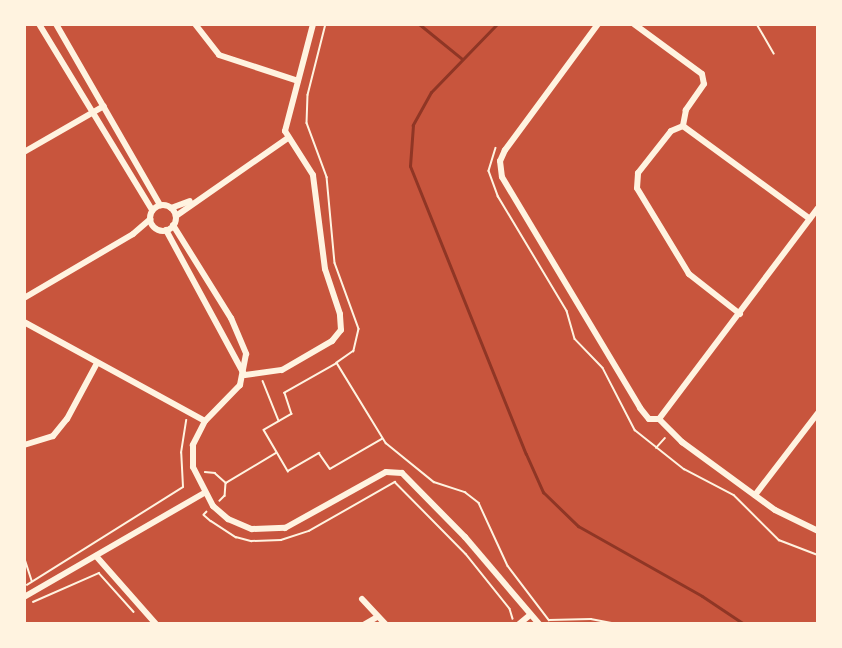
<!DOCTYPE html>
<style>
body{margin:0}
#map{position:relative;width:842px;height:648px;overflow:hidden;background:#c8553d;font-family:"Playfair Display",serif}
div>[style]{position:absolute}
[style*='--x']{left:calc(var(--x)*1px);top:calc(var(--y)*1px);width:calc(var(--w)*1px);rotate:calc(var(--a)*1deg)}
.stream>*{height:3px;margin:-1.5px;padding:0 1.5px;transform-origin:1.5px;border-radius:1.5px;background:#8f3625}
.path>*{height:1.5px;margin:-0.75px;padding:0 0.75px;transform-origin:0.75px;border-radius:0.75px;background:#fff3e0}
.minor>*{height:6px;margin:-3px;padding:0 3px;transform-origin:3px;border-radius:3px;background:#fff3e0}
.minor>.ring{margin:-3px;padding:0;box-sizing:content-box;background:none;border:6px solid #fff3e0;border-radius:50%}
span{translate:-50% -50%;white-space:nowrap;text-align:center;line-height:1.15;-webkit-text-stroke:6px #fff3e0;paint-order:stroke}
.frame{position:absolute;inset:0;border:26px solid #fff3e0;pointer-events:none}
</style>
<div id="map">
<div class="stream">
<div style="--x:419;--y:24;--w:55;--a:39.1"></div>
<div style="--x:497;--y:24;--w:95;--a:134.1"></div>
<div style="--x:431;--y:92;--w:38;--a:119"></div>
<div style="--x:413;--y:125;--w:41;--a:94.2"></div>
<div style="--x:410;--y:166;--w:310;--a:68.1"></div>
<div style="--x:526;--y:454;--w:42;--a:65.9"></div>
<div style="--x:543;--y:492;--w:49;--a:44.2"></div>
<div style="--x:578;--y:526;--w:142;--a:29.4"></div>
<div style="--x:702;--y:596;--w:50;--a:33.7"></div>
</div>
<div class="path">
<div style="--x:326;--y:24;--w:73;--a:104.2"></div>
<div style="--x:308;--y:95;--w:28;--a:92"></div>
<div style="--x:307;--y:123;--w:58;--a:69.7"></div>
<div style="--x:327;--y:177;--w:86;--a:84.7"></div>
<div style="--x:335;--y:263;--w:70;--a:70"></div>
<div style="--x:359;--y:329;--w:23;--a:103"></div>
<div style="--x:354;--y:351;--w:21;--a:145"></div>
<div style="--x:337;--y:363;--w:94;--a:58.5"></div>
<div style="--x:386;--y:443;--w:62;--a:39.1"></div>
<div style="--x:434;--y:482;--w:33;--a:18"></div>
<div style="--x:465;--y:492;--w:18;--a:38"></div>
<div style="--x:479;--y:503;--w:69;--a:65.3"></div>
<div style="--x:508;--y:566;--w:68;--a:52.8"></div>
<div style="--x:549;--y:620;--w:42;--a:-1.4"></div>
<div style="--x:591;--y:619;--w:26;--a:11"></div>
<div style="--x:757;--y:24;--w:34;--a:60"></div>
<div style="--x:496;--y:148;--w:24;--a:107"></div>
<div style="--x:489;--y:171;--w:27;--a:70"></div>
<div style="--x:498;--y:196;--w:134;--a:59"></div>
<div style="--x:567;--y:311;--w:29;--a:74"></div>
<div style="--x:575;--y:339;--w:40;--a:46"></div>
<div style="--x:603;--y:368;--w:70;--a:62.7"></div>
<div style="--x:635;--y:430;--w:63;--a:38.5"></div>
<div style="--x:684;--y:469;--w:56;--a:27.5"></div>
<div style="--x:734;--y:495;--w:64;--a:45"></div>
<div style="--x:779;--y:540;--w:42;--a:21"></div>
<div style="--x:336;--y:364;--w:59;--a:150.4"></div>
<div style="--x:285;--y:393;--w:22;--a:72"></div>
<div style="--x:292;--y:414;--w:32;--a:150"></div>
<div style="--x:264;--y:430;--w:48;--a:59.7"></div>
<div style="--x:288;--y:471;--w:36;--a:-30"></div>
<div style="--x:319;--y:453;--w:19;--a:55"></div>
<div style="--x:330;--y:469;--w:60;--a:-30"></div>
<div style="--x:263;--y:381;--w:43;--a:68.2"></div>
<div style="--x:656;--y:448;--w:13;--a:-48"></div>
<div style="--x:205;--y:472;--w:10;--a:6"></div>
<div style="--x:215;--y:473;--w:15;--a:42"></div>
<div style="--x:226;--y:483;--w:13;--a:94"></div>
<div style="--x:225;--y:496;--w:7;--a:135"></div>
<div style="--x:226;--y:483;--w:58;--a:-31"></div>
<div style="--x:207;--y:512;--w:4;--a:135"></div>
<div style="--x:204;--y:515;--w:9;--a:41"></div>
<div style="--x:211;--y:521;--w:30;--a:33"></div>
<div style="--x:236;--y:537;--w:16;--a:15"></div>
<div style="--x:251;--y:541;--w:30;--a:-2"></div>
<div style="--x:281;--y:540;--w:29;--a:-18"></div>
<div style="--x:309;--y:531;--w:99;--a:-29.7"></div>
<div style="--x:395;--y:482;--w:101;--a:45.4"></div>
<div style="--x:466;--y:554;--w:70;--a:51.3"></div>
<div style="--x:510;--y:609;--w:10;--a:73"></div>
<div style="--x:24;--y:556;--w:26;--a:72"></div>
<div style="--x:27;--y:585;--w:184;--a:-32.1"></div>
<div style="--x:183;--y:487;--w:34;--a:-93"></div>
<div style="--x:181;--y:453;--w:33;--a:-81"></div>
<div style="--x:33;--y:602;--w:72;--a:-23.7"></div>
<div style="--x:99;--y:573;--w:52;--a:48.1"></div>
</div>
<div class="minor">
<div style="--x:39;--y:24;--w:218;--a:58.7"></div>
<div style="--x:56;--y:24;--w:209;--a:60.1"></div>
<div style="--x:195;--y:24;--w:39;--a:52"></div>
<div style="--x:219;--y:55;--w:83;--a:18.2"></div>
<div style="--x:598;--y:24;--w:157;--a:126.4"></div>
<div style="--x:505;--y:150;--w:12;--a:114"></div>
<div style="--x:500;--y:161;--w:16;--a:83"></div>
<div style="--x:502;--y:177;--w:269;--a:59.1"></div>
<div style="--x:640;--y:408;--w:14;--a:51"></div>
<div style="--x:649;--y:419;--w:10;--a:0"></div>
<div style="--x:634;--y:24;--w:84;--a:36.3"></div>
<div style="--x:702;--y:74;--w:10;--a:79"></div>
<div style="--x:704;--y:84;--w:32;--a:125"></div>
<div style="--x:686;--y:110;--w:16;--a:101"></div>
<div style="--x:24;--y:152;--w:92;--a:-29.9"></div>
<div class="ring" style="left:150px;top:205px;width:20px;height:20px"></div>
<div style="--x:171;--y:208;--w:20;--a:-20"></div>
<div style="--x:176;--y:216;--w:136;--a:-34.9"></div>
<div style="--x:173;--y:225;--w:110;--a:58.1"></div>
<div style="--x:231;--y:318;--w:39;--a:67"></div>
<div style="--x:246;--y:354;--w:32;--a:101"></div>
<div style="--x:240;--y:385;--w:50;--a:134.2"></div>
<div style="--x:205;--y:421;--w:27;--a:117"></div>
<div style="--x:193;--y:445;--w:22;--a:90"></div>
<div style="--x:193;--y:467;--w:44;--a:62.9"></div>
<div style="--x:213;--y:506;--w:20;--a:41"></div>
<div style="--x:228;--y:519;--w:26;--a:23"></div>
<div style="--x:252;--y:529;--w:33;--a:-2"></div>
<div style="--x:285;--y:528;--w:115;--a:-29"></div>
<div style="--x:386;--y:472;--w:16;--a:4"></div>
<div style="--x:402;--y:473;--w:90;--a:45.5"></div>
<div style="--x:465;--y:537;--w:114;--a:49.6"></div>
<div style="--x:166;--y:230;--w:164;--a:61.6"></div>
<div style="--x:24;--y:298;--w:126;--a:-30.4"></div>
<div style="--x:133;--y:234;--w:23;--a:-41"></div>
<div style="--x:740;--y:314;--w:65;--a:-141.9"></div>
<div style="--x:689;--y:274;--w:100;--a:-121.2"></div>
<div style="--x:637;--y:188;--w:15;--a:-86"></div>
<div style="--x:638;--y:173;--w:53;--a:-51.8"></div>
<div style="--x:671;--y:131;--w:13;--a:-23"></div>
<div style="--x:683;--y:126;--w:157;--a:36.2"></div>
<div style="--x:24;--y:322;--w:206;--a:28.7"></div>
<div style="--x:245;--y:375;--w:37;--a:-8"></div>
<div style="--x:282;--y:370;--w:58;--a:-30.1"></div>
<div style="--x:332;--y:341;--w:14;--a:-51"></div>
<div style="--x:341;--y:330;--w:16;--a:-94"></div>
<div style="--x:340;--y:314;--w:47;--a:-108.4"></div>
<div style="--x:325;--y:269;--w:95;--a:-97.3"></div>
<div style="--x:313;--y:175;--w:52;--a:-122.5"></div>
<div style="--x:285;--y:131;--w:111;--a:-75.3"></div>
<div style="--x:659;--y:419;--w:264;--a:-53"></div>
<div style="--x:659;--y:419;--w:33;--a:45"></div>
<div style="--x:682;--y:442;--w:115;--a:36.2"></div>
<div style="--x:775;--y:510;--w:48;--a:26"></div>
<div style="--x:24;--y:445;--w:30;--a:-17"></div>
<div style="--x:53;--y:436;--w:22;--a:-51"></div>
<div style="--x:67;--y:419;--w:64;--a:-61.8"></div>
<div style="--x:755;--y:495;--w:103;--a:-52.5"></div>
<div style="--x:96;--y:556;--w:91;--a:48.6"></div>
<div style="--x:24;--y:597;--w:208;--a:-30"></div>
<div style="--x:362;--y:599;--w:34;--a:47"></div>
<div style="--x:365;--y:624;--w:14;--a:-30"></div>
<div style="--x:519;--y:624;--w:14;--a:-39"></div>
</div>
<div class="frame"></div>
</div>
